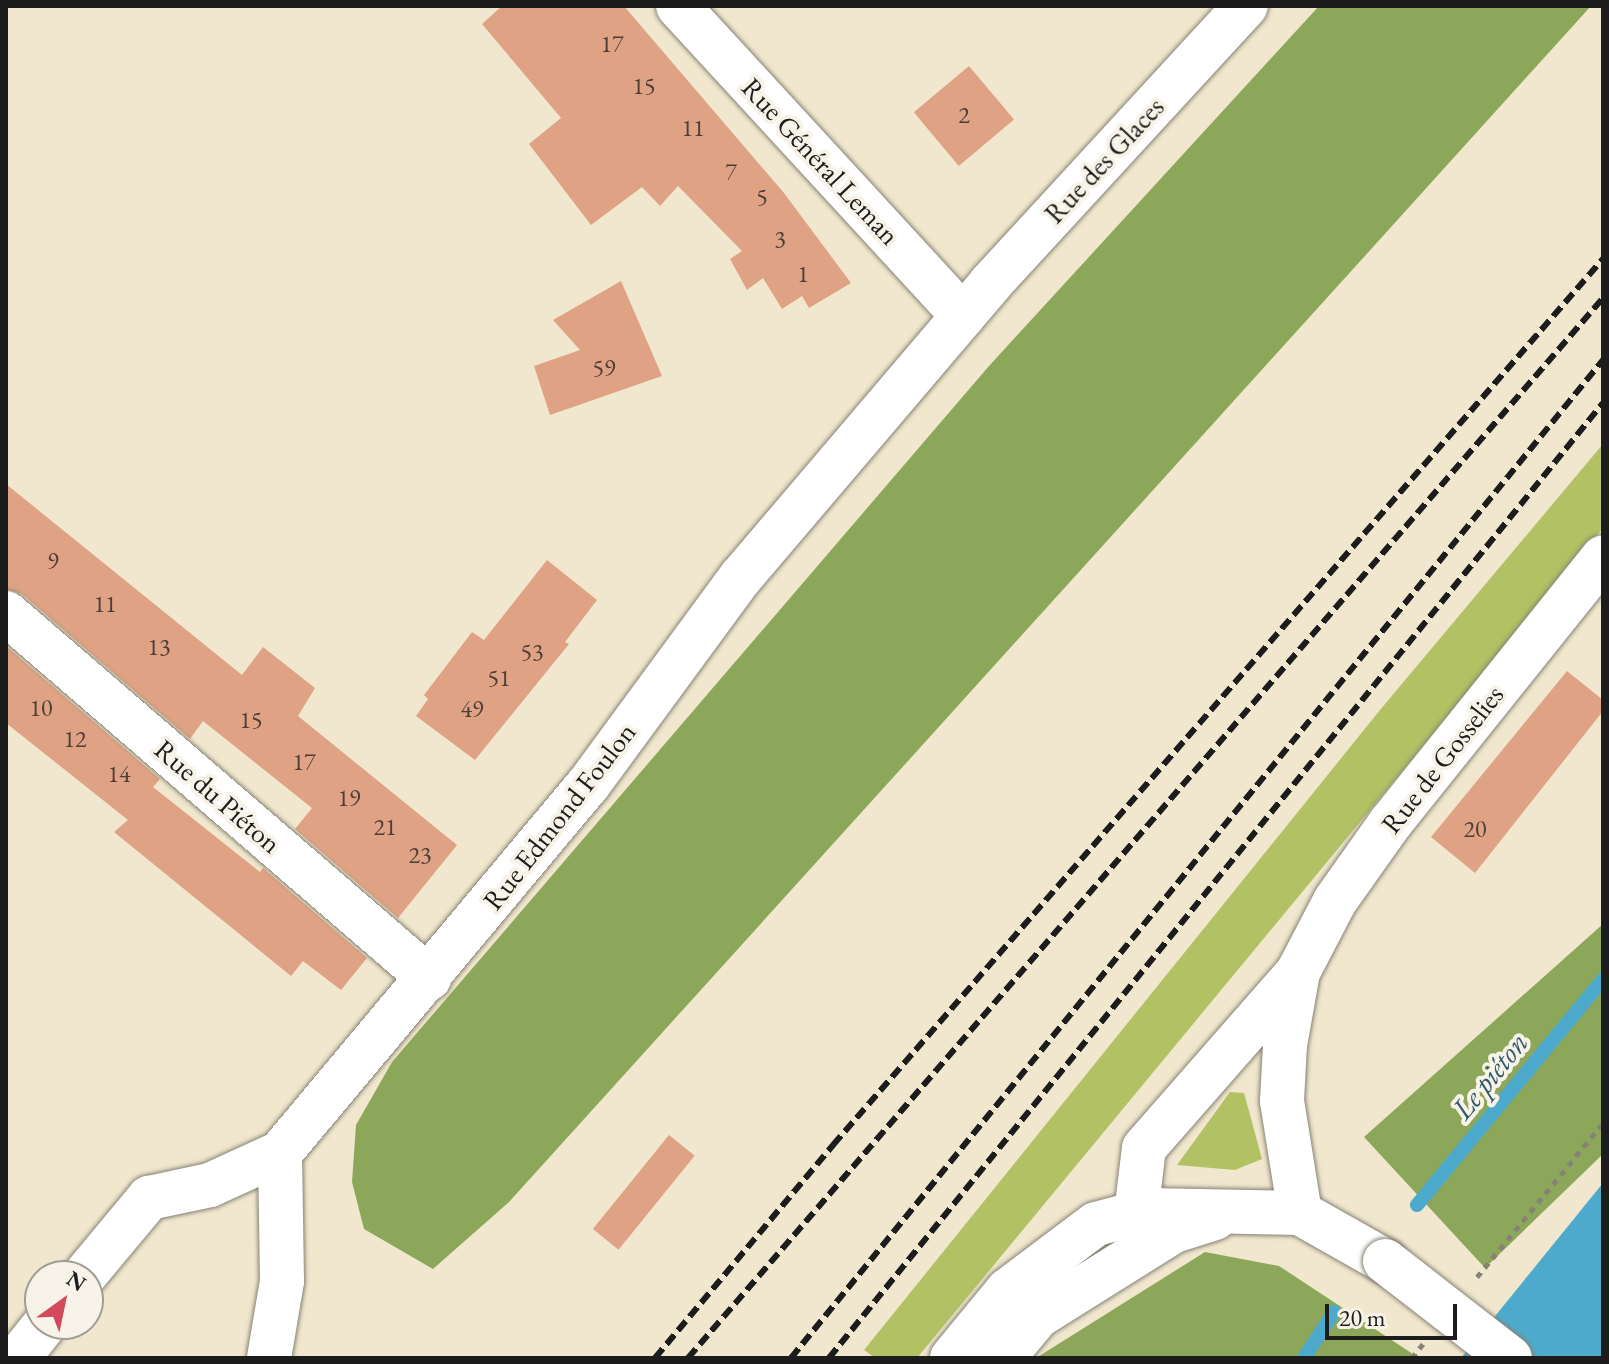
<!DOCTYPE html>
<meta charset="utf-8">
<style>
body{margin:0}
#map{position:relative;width:1609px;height:1364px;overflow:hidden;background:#f1e7ce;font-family:"EB Garamond",serif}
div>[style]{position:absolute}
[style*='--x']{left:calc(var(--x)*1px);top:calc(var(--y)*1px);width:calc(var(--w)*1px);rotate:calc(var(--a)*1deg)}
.green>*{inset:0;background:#b1c164}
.forest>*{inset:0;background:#8ca75a}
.water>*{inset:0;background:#4eaacc}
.stream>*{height:14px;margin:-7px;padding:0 7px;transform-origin:7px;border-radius:7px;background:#4eaacc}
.building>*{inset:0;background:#dfa284;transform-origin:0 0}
.path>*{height:5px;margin-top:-2.5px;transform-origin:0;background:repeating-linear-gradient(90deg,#868275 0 6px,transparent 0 12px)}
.roads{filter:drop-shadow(0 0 2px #868275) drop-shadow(0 0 2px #868275)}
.minor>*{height:44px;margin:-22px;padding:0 22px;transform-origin:22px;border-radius:22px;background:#fff}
.rail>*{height:6px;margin-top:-3px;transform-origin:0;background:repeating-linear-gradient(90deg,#1c1c1c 0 12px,transparent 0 18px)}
.bridges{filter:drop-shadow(0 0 2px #868275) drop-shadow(0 0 2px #868275)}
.minor-bridge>*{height:44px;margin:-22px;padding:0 22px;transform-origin:22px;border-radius:22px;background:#fff}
span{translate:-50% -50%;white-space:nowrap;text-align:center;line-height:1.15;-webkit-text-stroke:8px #f7f3e8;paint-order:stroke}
.number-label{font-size:24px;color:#4d3e36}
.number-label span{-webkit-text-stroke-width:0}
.street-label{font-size:28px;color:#1c1c1c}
.water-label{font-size:30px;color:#325c6b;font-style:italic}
.frame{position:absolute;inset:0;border:8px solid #1c1c1c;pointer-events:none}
.north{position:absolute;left:24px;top:1260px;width:80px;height:80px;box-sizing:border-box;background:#f7f3e8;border:2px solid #9f9d96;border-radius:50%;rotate:33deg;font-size:22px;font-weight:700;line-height:32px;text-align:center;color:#1c1c1c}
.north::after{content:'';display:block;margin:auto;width:28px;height:36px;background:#d1495b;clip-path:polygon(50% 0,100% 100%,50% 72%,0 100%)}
.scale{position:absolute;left:1325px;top:1304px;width:132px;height:36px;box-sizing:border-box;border:4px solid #1c1c1c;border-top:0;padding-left:10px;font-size:24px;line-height:28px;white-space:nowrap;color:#1c1c1c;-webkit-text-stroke:6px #f7f3e8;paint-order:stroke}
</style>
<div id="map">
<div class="green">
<div style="clip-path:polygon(1603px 444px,1603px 528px,917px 1358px,875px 1358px,864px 1350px,1380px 710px)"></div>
<div style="clip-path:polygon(1230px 1092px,1244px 1093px,1262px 1159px,1235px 1170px,1177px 1165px)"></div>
</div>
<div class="forest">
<div style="clip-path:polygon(1319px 6px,1591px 6px,509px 1202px,433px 1269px,364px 1229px,352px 1182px,356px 1125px,392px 1062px,989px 366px)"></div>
<div style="clip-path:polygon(1603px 924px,1603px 1154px,1485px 1268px,1364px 1137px)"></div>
<div style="clip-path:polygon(1205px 1252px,1279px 1266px,1419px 1358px,1036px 1358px)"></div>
</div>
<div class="water">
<div style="clip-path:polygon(1603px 1183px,1603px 1358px,1461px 1358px)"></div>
</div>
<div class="stream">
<div style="--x:1417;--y:1205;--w:293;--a:-50.5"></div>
<div style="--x:1304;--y:1358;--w:55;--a:-56.9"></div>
</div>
<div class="building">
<div style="clip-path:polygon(502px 6px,624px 6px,784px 193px,851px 283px,809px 308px,802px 296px,782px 309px,763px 278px,747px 290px,730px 259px,742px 251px,678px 186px,660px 206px,642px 187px,591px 225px,529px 144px,561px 118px,482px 24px)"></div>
<div style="left:969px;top:66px;width:70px;height:72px;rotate:50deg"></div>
<div style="clip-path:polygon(621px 281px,662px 376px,550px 415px,534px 366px,580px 350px,553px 320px)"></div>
<div style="clip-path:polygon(6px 484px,242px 675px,263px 647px,315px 688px,298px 716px,457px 845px,398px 918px,295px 829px,312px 808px,203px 721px,190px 739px,22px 594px,6px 589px)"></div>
<div style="clip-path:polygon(547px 560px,597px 600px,565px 642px,569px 644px,475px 760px,416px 716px,428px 699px,424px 695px,472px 632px,484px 640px)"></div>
<div style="clip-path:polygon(6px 646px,160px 779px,153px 787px,260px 872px,263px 868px,367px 958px,341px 990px,303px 961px,291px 976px,114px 832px,128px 820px,6px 723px)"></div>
<div style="clip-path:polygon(1567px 671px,1603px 700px,1603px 711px,1475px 873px,1431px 837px)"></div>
<div style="left:669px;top:1135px;width:33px;height:121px;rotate:39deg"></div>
</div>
<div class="path">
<div style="--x:1477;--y:1277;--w:199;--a:-50.7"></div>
<div style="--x:1412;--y:1358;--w:18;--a:-52"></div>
</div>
<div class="roads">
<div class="minor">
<div style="--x:678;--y:6;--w:421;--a:47.4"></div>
<div style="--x:6;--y:613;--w:559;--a:40.79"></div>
<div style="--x:1298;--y:972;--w:74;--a:100.1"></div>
<div style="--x:1285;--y:1045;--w:56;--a:93.1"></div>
<div style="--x:1282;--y:1101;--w:113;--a:80.9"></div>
<div style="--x:1136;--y:1214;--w:66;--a:-83.1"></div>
<div style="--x:1144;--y:1148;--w:234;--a:-48.8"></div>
<div style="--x:1298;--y:972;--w:80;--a:-62.5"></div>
<div style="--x:1335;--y:901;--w:97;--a:-54.7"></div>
<div style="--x:1391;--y:822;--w:339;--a:-51.3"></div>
<div style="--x:84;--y:1276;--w:102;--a:-50.2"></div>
<div style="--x:149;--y:1198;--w:62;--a:-12"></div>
<div style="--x:210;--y:1185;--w:77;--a:-24.6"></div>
<div style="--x:18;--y:1358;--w:43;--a:-51.5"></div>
<div style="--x:269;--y:1358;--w:78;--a:-80.4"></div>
<div style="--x:282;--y:1281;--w:128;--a:-90.9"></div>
<div style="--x:280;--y:1153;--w:480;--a:-50.1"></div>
<div style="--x:588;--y:785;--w:258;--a:-53.7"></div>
<div style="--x:741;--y:577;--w:385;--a:-49.6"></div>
<div style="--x:990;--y:284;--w:378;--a:-47.4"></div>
<div style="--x:952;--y:1358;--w:88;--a:-50.5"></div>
<div style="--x:1008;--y:1290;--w:110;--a:-36.9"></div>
<div style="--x:1096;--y:1224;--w:55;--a:-14.8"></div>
<div style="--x:1149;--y:1210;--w:151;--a:1.1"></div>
<div style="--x:1300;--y:1213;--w:98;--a:29.5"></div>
<div style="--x:1003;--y:1358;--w:55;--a:-50.2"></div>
<div style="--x:1038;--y:1316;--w:160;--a:-32"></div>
<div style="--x:1174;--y:1231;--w:43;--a:-17.6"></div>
</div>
</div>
<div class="rail">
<div style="--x:655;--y:1358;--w:278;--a:-50.1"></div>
<div style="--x:833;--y:1145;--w:1174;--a:-49.01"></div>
<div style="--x:688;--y:1358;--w:1400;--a:-49.2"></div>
<div style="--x:791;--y:1358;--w:1287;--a:-50.87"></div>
<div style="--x:829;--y:1358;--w:1229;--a:-50.98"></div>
</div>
<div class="bridges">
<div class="minor-bridge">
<div style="--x:1385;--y:1261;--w:158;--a:37.8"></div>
</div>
</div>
<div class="number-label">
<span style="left:612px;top:44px">17</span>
<span style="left:644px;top:86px">15</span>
<span style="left:964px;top:115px">2</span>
<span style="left:693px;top:128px">11</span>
<span style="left:731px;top:172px">7</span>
<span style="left:762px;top:197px">5</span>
<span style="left:780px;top:239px">3</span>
<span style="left:803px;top:274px">1</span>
<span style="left:604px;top:368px">59</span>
<span style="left:53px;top:561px">9</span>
<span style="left:105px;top:604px">11</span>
<span style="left:159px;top:647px">13</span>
<span style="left:532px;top:652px">53</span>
<span style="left:499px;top:678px">51</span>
<span style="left:41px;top:708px">10</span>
<span style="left:472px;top:709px">49</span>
<span style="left:251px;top:720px">15</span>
<span style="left:75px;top:739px">12</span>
<span style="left:304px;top:762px">17</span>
<span style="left:119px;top:774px">14</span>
<span style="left:349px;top:798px">19</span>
<span style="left:385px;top:827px">21</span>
<span style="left:1475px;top:829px">20</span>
<span style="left:420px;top:855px">23</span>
</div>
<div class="street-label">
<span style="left:1104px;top:160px;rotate:-47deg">Rue des Glaces</span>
<span style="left:821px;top:161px;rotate:47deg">Rue Général Leman</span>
<span style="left:1442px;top:759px;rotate:-52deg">Rue de Gosselies</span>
<span style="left:218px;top:796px;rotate:41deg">Rue du Piéton</span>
<span style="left:559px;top:816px;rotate:-52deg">Rue Edmond Foulon</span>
</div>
<div class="water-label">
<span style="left:1490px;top:1076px;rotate:-51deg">Le piéton</span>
</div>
<div class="frame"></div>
<div class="north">N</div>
<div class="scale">20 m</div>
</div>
